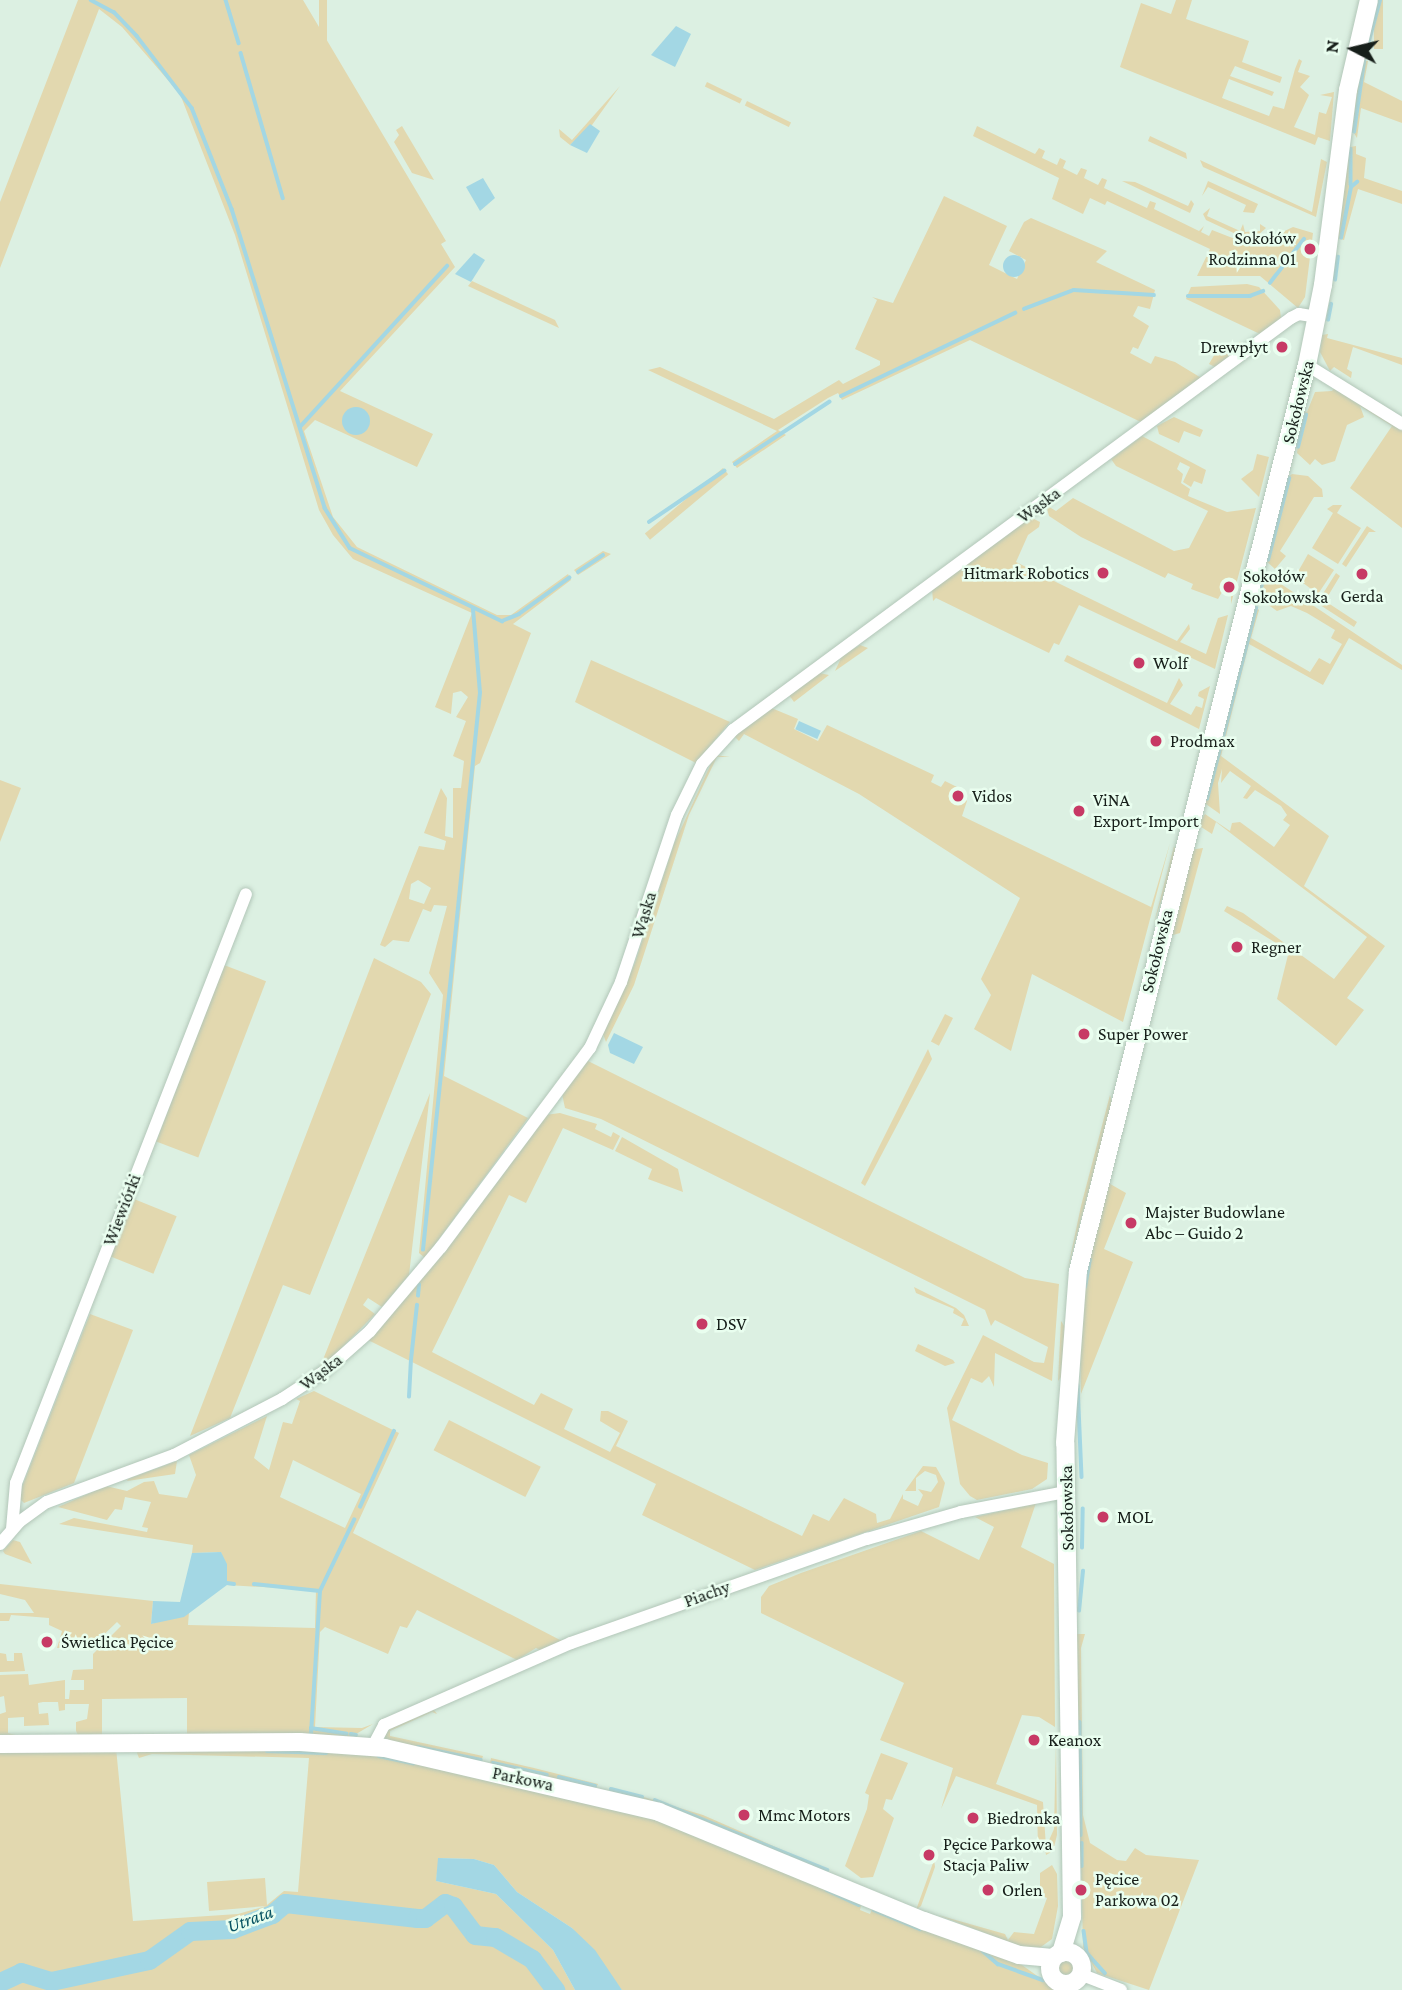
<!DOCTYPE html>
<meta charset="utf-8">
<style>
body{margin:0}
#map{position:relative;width:1402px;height:1990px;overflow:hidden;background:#dcf0e2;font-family:"Crimson Pro",serif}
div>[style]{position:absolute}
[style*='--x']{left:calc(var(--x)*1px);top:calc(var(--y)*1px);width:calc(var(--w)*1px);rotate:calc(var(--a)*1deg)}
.green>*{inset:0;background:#e2d8af;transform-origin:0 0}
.round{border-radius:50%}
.water>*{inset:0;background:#a3d7e4;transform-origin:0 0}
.stream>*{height:3.5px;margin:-1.75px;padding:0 1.75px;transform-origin:1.75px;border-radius:1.75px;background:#a3d7e4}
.river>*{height:19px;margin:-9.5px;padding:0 9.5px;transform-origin:9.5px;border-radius:9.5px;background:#a3d7e4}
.roads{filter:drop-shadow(0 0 2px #b2c6b8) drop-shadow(0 0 2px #b2c6b8)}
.street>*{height:12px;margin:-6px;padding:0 6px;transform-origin:6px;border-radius:6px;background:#fff}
.secondary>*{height:18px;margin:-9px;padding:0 9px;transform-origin:9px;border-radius:9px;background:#fff}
.secondary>.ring{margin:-9px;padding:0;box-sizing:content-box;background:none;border:18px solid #fff;border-radius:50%}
.dots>*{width:19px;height:19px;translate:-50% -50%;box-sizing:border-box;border:4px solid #e9feef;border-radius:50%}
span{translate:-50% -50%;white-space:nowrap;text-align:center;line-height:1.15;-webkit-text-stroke:5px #e9feef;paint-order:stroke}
.poi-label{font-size:18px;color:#171f1a}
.right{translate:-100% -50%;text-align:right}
.left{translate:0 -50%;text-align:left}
.street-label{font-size:18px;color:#171f1a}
.water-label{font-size:19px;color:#065261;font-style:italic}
.north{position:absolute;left:1318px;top:14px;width:70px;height:70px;-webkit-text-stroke:5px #e9feef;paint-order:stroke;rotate:277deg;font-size:19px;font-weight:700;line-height:28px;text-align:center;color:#171f1a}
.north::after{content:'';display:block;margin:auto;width:24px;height:32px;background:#171f1a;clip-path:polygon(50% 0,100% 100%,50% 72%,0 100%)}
</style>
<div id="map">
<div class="green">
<div style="clip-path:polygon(evenodd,78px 0,303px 0,446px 241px,441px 244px,455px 267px,340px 391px,433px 434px,417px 467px,315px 420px,304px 431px,333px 517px,357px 547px,497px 615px,511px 615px,568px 574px,571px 580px,513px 624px,531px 633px,480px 763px,475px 766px,444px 1076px,528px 1118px,425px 1258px,419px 1253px,443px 995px,429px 973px,447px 906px,434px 905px,431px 912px,423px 909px,409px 942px,393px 940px,385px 947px,380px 945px,419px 846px,444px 850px,446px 841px,424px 833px,441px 788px,447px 798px,445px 836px,453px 838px,453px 788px,461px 788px,464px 761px,453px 756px,466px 721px,456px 717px,468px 697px,461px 691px,453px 693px,451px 714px,435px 707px,472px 613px,353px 559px,333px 535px,319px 510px,235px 235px,180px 94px,122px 27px,99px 9px,0 268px,0 202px,78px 0,418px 880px,431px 888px,424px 904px,409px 899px,411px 884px,418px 880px)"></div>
<div style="left:319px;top:0;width:8px;height:52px"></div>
<div style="clip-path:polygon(1176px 0,1192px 0,1186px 19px,1249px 41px,1242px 62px,1282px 77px,1280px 83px,1235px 66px,1230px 76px,1274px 92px,1272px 96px,1229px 79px,1222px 98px,1269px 116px,1273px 106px,1284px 109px,1295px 69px,1299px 59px,1302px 61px,1298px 72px,1310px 76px,1300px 87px,1309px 95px,1294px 127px,1315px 135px,1319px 112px,1326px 114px,1332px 97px,1320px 95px,1334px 92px,1330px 141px,1318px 137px,1315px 145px,1120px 67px,1141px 3px,1171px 14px)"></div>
<div style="left:1374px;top:0;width:9px;height:49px"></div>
<div style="clip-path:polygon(1361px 61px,1368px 61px,1364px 82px,1402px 101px,1402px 123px,1361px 108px,1357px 138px,1349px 125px)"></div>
<div style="left:707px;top:82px;width:39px;height:5px;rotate:26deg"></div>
<div style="clip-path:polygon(620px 86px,592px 125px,570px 145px,560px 137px,559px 129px,572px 140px)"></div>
<div style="left:747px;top:101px;width:49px;height:5px;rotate:26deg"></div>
<div style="clip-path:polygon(402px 126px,434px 180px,412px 173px,394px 142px,399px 135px,396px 130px)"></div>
<div style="clip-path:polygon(977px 126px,1035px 154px,1039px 148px,1045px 151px,1042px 158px,1057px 165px,1060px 158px,1066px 161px,1063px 168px,1077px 175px,1081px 168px,1087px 170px,1084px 178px,1098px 185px,1102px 178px,1107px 180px,1104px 188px,1147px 208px,1150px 201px,1156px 203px,1154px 209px,1199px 231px,1204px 226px,1201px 232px,1209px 236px,1212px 230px,1253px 246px,1293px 227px,1313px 233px,1305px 297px,1298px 308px,1260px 276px,1197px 276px,1210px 249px,1107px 201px,1105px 205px,1090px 198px,1083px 214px,1052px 199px,1059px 178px,973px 136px)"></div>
<div style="clip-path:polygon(1150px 136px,1186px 153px,1187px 159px,1148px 141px)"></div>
<div style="clip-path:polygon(1356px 146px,1356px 154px,1366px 158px,1364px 178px,1402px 191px,1402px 204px,1358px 189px,1344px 240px,1337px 238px,1338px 211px,1350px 147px)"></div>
<div style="clip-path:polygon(1321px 159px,1327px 162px,1316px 217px,1203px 167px,1200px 160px,1312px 212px)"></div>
<div style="clip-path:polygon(1122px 181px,1135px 182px,1188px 206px,1191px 200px,1194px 204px,1190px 213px)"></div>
<div style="clip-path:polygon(1208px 181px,1258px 204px,1254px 213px,1243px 212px,1246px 205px,1208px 187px,1202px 196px)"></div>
<div style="clip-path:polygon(944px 196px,1007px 226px,989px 265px,1017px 279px,1026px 260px,1009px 251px,1024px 222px,1031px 218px,1107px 251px,1096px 262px,1155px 290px,1150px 309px,1138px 306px,1133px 316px,1149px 326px,1138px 349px,1133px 347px,1130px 353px,1151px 364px,1155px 356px,1175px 362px,1203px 379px,1143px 423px,970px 340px,842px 400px,838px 393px,828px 398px,778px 430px,786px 435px,737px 468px,732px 462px,777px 431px,648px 370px,660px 367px,774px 419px,839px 380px,843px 384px,880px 365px,880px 361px,855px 349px,877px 300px,872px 297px,893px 303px)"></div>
<div style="clip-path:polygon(1210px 208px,1207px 216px,1240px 231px,1243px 224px,1245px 232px,1260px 231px,1260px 224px,1266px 228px,1257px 236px,1238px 235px,1206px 220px,1203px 214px)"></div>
<div style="clip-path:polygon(472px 281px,555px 320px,559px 328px,468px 286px)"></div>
<div style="clip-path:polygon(1247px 284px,1259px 287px,1280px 310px,1281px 318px,1260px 334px,1186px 299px,1191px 287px)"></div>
<div style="clip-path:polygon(1328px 334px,1327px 338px,1402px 358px,1402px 365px,1353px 347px,1347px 369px,1352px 372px,1351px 378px,1334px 367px,1330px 371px,1320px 352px,1322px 335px)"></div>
<div style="clip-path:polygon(1240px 342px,1246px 345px,1217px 368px,1209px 364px,1216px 352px,1221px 356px)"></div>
<div style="clip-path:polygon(1335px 387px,1402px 430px,1402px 528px,1350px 488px,1392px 426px,1360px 406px,1364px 417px,1347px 425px,1335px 461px,1322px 465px,1315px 459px,1310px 465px,1297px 453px,1302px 411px,1307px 412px,1315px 392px,1332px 391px)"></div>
<div style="clip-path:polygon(1174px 417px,1203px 430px,1200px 437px,1184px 431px,1179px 443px,1159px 434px,1157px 426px)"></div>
<div style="clip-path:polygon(1142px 436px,1206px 470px,1202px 484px,1194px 481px,1191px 487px,1183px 482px,1190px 467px,1180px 462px,1177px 469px,1183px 474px,1181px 483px,1190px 489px,1188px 496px,1227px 512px,1256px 508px,1231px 604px,1231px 596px,1222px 592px,1218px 599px,1191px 589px,1193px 584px,1168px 573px,1165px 578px,1081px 537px,1049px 516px,1046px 505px,1056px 511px,1073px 498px,1174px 551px,1189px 548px,1208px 511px,1116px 466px,1111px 459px)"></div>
<div style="clip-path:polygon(1257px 454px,1269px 457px,1259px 497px,1241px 479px,1253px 470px)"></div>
<div style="left:723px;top:468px;width:8px;height:102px;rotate:50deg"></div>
<div style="clip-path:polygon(1292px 474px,1308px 476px,1322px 489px,1323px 497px,1314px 497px,1280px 551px,1286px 556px,1275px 569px,1266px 561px,1286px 479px)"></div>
<div style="clip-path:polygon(1333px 505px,1342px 505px,1337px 513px,1361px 528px,1338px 564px,1312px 548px,1333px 513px,1327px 509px)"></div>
<div style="clip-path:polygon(1030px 517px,1040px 522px,1039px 527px,1028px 535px,1016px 562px,1058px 583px,1177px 641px,1189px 624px,1190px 629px,1180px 642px,1206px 654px,1218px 618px,1228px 615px,1215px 669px,1079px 605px,1059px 645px,1054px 643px,1049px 653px,936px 598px,933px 601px,932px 589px)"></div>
<div style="clip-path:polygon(1367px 526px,1376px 532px,1369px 532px,1346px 567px,1342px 564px)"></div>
<div style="clip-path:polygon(603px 551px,611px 554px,578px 575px,574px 570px)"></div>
<div style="clip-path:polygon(1308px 554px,1334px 570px,1318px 594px,1295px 577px)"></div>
<div style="clip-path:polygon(1336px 573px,1340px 576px,1325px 601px,1357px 622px,1354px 627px,1317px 603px)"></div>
<div style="clip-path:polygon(1268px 580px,1278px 582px,1402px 665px,1402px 670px,1349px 638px,1323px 685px,1249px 644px,1221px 756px,1329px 836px,1304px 886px,1385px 946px,1347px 998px,1364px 1010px,1336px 1046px,1277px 999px,1289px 951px,1224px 911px,1227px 906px,1243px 913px,1334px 979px,1367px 937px,1216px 822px,1212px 834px,1198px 825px,1205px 814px,1230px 831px,1232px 823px,1240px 822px,1274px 847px,1290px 825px,1283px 820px,1287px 815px,1281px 806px,1255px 790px,1247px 799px,1243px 798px,1251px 786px,1230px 771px,1221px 783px,1222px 769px,1218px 783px,1220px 814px,1203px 802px,1255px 606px,1259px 610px,1251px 638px,1310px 672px,1319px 658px,1330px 664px,1342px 644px,1331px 638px,1335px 630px,1307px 613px,1291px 606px,1277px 611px,1257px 597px,1258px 586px)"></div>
<div style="clip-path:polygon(860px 645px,868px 648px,835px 671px,842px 656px)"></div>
<div style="clip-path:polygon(1067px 655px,1167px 703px,1179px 678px,1183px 685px,1170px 704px,1191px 715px,1196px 706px,1202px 708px,1204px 699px,1198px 696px,1199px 692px,1210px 686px,1199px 729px,1064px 661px)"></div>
<div style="clip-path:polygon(591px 660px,730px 722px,696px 763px,575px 702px)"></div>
<div style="clip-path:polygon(819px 673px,829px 675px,794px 702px,789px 695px)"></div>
<div style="clip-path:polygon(769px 707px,798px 719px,794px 729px,818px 741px,827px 725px,934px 775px,931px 782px,941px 787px,945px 781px,959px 788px,967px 801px,962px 816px,1151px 907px,1170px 843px,1123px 1022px,1032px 974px,1011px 1051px,974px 1029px,991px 995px,981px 979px,1020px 898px,859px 794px,744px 734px,739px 741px,734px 736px)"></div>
<div style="clip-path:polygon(715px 755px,730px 757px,717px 757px,689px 815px,634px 985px,606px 1042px,603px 1034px,635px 963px,674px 844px)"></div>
<div style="clip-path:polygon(0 780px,21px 788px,0 842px)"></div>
<div style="clip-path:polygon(1174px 846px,1177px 853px,1154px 923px)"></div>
<div style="clip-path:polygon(1203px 848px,1180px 933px,1173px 935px,1168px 931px,1189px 850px)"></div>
<div style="clip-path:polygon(374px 958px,421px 982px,431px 994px,310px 1295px,283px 1285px,230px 1418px,190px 1436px)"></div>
<div style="left:224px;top:965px;width:45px;height:189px;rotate:21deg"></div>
<div style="left:945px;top:1014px;width:9px;height:31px;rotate:27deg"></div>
<div style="clip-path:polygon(928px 1049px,932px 1059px,865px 1186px,861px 1183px)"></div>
<div style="clip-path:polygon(586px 1060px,1025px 1278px,1059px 1284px,1052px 1381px,995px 1353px,994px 1387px,989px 1376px,982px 1383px,971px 1378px,952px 1420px,1022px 1455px,1048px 1463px,1047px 1479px,1032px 1489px,977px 1500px,970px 1496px,960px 1484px,947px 1408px,983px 1335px,1034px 1362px,1044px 1363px,1048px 1347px,995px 1320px,991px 1326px,985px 1310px,601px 1119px,565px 1108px,562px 1094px)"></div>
<div style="clip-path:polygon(430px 1093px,409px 1275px,382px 1307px,368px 1298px,363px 1305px,375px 1314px,318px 1372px)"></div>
<div style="clip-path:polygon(1110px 1095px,1112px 1103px,1068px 1268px,1081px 1206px)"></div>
<div style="clip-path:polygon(560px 1113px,597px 1124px,595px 1129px,611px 1137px,613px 1132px,620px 1136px,613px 1150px,563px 1128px,526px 1203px,509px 1195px,432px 1352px,534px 1405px,541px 1393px,573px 1409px,564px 1429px,610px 1452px,620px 1433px,600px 1421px,601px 1411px,608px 1411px,628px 1421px,616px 1446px,802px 1536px,813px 1514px,829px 1521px,844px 1498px,876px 1514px,877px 1523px,890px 1519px,903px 1494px,903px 1499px,918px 1506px,923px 1495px,918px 1489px,931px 1492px,938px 1482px,936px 1475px,925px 1471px,916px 1478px,916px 1491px,905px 1491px,923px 1466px,936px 1467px,945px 1483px,939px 1507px,755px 1570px,642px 1515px,656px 1484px,368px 1340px,545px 1115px)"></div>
<div style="clip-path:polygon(622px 1137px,678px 1169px,683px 1192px,648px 1179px,652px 1169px,615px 1151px)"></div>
<div style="clip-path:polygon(1105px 1181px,1126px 1193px,1104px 1249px,1133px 1262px,1081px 1394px,1079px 1306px)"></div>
<div style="left:134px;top:1199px;width:46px;height:62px;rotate:22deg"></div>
<div style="clip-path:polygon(914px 1287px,956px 1308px,964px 1315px,969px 1326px,961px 1326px,964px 1319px,953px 1313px,954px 1309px,916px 1293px)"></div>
<div style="clip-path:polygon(90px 1314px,133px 1330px,74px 1483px,24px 1503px,18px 1497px)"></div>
<div style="clip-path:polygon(1061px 1321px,1065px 1327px,1062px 1376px,1058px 1381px)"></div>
<div style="clip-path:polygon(918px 1344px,953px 1360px,955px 1363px,945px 1366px,915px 1351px)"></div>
<div style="clip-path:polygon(evenodd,314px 1391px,399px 1433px,353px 1533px,562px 1641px,542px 1651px,536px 1648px,517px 1660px,417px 1610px,407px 1628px,400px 1626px,388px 1654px,325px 1627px,320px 1632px,315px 1727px,362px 1728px,373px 1724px,351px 1737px,187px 1735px,187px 1698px,102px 1699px,102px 1735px,78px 1735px,76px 1731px,76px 1722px,87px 1719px,89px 1704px,65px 1704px,65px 1710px,59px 1711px,58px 1702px,43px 1702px,38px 1703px,39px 1714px,48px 1713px,49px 1725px,24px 1726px,24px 1717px,8px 1718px,8px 1733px,19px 1736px,0 1737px,0 1714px,6px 1712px,4px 1696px,0 1697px,0 1675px,28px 1674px,29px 1685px,65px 1680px,65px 1699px,69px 1699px,70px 1690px,84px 1690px,84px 1680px,71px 1680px,73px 1670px,93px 1669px,93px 1654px,121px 1626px,117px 1622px,90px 1648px,57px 1648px,62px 1631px,49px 1625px,49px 1618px,11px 1615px,9px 1621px,0 1621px,0 1613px,34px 1613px,25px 1600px,0 1594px,0 1584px,153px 1601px,151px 1624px,189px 1612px,188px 1625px,315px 1628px,316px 1590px,227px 1585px,221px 1552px,192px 1553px,193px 1545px,59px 1524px,74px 1518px,147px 1532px,148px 1528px,142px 1527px,151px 1502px,125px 1497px,122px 1510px,115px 1509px,107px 1520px,58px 1507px,106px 1486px,127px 1491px,144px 1482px,154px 1481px,159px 1494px,187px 1498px,196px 1475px,189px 1455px,267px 1416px,254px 1458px,269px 1470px,283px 1422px,292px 1424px,300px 1401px,296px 1399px,314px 1391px,293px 1460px,361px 1494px,345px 1528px,280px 1497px,293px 1460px)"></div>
<div style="left:449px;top:1420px;width:103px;height:34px;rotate:27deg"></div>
<div style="clip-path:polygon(177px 1461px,175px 1474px,127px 1481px,128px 1479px)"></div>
<div style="clip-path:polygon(1036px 1503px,1021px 1547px,1054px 1564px,1055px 1727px,1039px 1717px,1022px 1715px,996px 1784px,1043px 1802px,1046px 1847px,1054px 1829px,1056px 1742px,1057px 1835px,1053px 1851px,1046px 1855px,1045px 1849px,1038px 1849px,1037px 1805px,956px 1776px,941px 1809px,953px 1768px,880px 1740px,904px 1683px,761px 1613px,761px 1597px,769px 1586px,801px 1573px,921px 1531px,979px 1560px,994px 1527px,975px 1517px)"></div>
<div style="clip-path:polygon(13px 1540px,20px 1542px,32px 1564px,5px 1554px,3px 1551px)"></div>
<div style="clip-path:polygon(1076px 1634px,1085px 1634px,1081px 1648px,1083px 1815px,1090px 1843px,1117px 1860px,1126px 1861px,1135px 1848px,1146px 1855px,1199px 1860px,1149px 1990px,1097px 1973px,1083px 1947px)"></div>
<div style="clip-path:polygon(0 1653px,6px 1654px,7px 1661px,14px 1661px,14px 1653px,22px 1653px,25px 1671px,0 1672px)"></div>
<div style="clip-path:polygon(434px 1710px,437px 1714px,432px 1712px,390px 1731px,390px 1736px,483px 1756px,481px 1762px,384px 1741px,386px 1730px)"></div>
<div style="clip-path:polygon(116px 1748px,133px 1921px,238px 1914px,266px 1906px,209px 1911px,207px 1882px,265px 1878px,267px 1905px,284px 1891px,298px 1892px,309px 1758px,152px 1754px,139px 1758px,135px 1748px,352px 1749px,646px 1813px,862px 1902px,860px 1910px,870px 1914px,873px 1907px,1012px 1958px,1057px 1990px,622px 1990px,572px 1928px,517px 1892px,494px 1865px,474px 1859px,439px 1858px,436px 1881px,496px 1894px,553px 1950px,575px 1990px,0 1990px,0 1749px)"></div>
<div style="clip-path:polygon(881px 1753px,908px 1763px,892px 1800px,886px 1799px,883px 1809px,894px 1818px,873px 1877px,861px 1878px,845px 1866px,867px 1809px,869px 1795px,865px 1793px)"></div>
<div style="clip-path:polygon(491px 1758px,534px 1768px,598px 1784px,596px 1788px,490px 1764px)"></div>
<div style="clip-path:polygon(607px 1786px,703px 1815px,828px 1870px,826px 1873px,689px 1814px)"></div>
<div style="clip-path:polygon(925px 1849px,933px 1851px,935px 1867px,921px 1906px,916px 1910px,933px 1863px,922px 1859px)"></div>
<div style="clip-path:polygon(1052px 1865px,1057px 1874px,1058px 1906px,1052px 1939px,1034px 1952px,938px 1915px,1005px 1934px,1008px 1940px,1014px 1932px,1034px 1934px,1047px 1898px,1040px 1895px,1040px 1873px)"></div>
<div class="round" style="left:1058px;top:1960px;width:16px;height:16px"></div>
</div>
<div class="water">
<div style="clip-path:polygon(676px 26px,691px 34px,675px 67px,651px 55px)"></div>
<div style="clip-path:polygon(590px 124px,600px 131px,587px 153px,570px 145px)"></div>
<div style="clip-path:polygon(483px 178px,495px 198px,480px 211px,466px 187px)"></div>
<div style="clip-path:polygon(474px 253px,485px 260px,471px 282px,455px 274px)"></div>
<div class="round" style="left:1003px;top:255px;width:22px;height:22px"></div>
<div class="round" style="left:342px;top:407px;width:28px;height:28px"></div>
<div style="left:799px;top:721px;width:24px;height:9px;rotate:24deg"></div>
<div style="clip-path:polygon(614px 1033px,643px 1047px,634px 1064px,610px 1053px,608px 1045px)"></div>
<div style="clip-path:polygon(221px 1552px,227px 1564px,227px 1585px,184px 1617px,151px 1624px,153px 1601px,180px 1602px,192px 1553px)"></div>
<div style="clip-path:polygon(438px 1858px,474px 1859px,494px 1865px,517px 1892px,572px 1928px,595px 1950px,622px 1990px,575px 1990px,553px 1950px,496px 1894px,436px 1881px)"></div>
</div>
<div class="stream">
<div style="--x:91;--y:0;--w:26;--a:28"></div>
<div style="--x:114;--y:12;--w:33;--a:46"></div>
<div style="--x:137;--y:36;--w:91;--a:52.6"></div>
<div style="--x:192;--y:108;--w:109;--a:68.4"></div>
<div style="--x:232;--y:209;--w:313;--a:72.7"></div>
<div style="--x:325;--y:508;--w:47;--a:58"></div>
<div style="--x:350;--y:548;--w:169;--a:25.7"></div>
<div style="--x:502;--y:621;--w:18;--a:-22"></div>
<div style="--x:519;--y:614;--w:62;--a:-35.8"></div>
<div style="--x:226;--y:0;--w:45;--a:73.2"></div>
<div style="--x:1367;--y:48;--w:50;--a:-74.8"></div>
<div style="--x:241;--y:53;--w:151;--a:73.8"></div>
<div style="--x:1354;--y:132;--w:71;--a:-81.9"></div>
<div style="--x:1351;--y:149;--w:35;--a:90"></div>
<div style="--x:1341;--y:238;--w:52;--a:-78.9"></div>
<div style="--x:1351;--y:187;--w:8;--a:-40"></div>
<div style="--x:1277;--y:274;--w:44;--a:-52.4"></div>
<div style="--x:1335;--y:280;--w:23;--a:-83"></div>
<div style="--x:1270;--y:283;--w:10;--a:-53"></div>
<div style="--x:1188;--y:296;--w:62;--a:0"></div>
<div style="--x:1250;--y:296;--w:14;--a:-21"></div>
<div style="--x:1024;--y:309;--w:53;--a:-20.8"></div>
<div style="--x:1074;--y:290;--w:80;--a:3.6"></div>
<div style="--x:1328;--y:320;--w:16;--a:-79"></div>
<div style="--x:841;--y:396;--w:193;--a:-25.5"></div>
<div style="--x:300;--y:427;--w:218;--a:-47.6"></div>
<div style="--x:1298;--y:447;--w:33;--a:-76"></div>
<div style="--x:735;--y:464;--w:113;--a:-33.4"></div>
<div style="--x:649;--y:522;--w:91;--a:-34.2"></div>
<div style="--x:1268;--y:560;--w:84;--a:-75.5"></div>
<div style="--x:578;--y:572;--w:30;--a:-34"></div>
<div style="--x:1259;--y:595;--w:11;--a:-75"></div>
<div style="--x:1207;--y:799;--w:197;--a:-75.6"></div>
<div style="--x:423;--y:1250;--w:560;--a:-84.16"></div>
<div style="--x:480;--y:693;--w:84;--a:-94.8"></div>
<div style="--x:1085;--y:1287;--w:27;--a:-80"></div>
<div style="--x:418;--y:1296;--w:11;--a:-85"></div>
<div style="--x:411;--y:1360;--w:55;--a:-83.8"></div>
<div style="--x:1078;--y:1385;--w:92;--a:87.5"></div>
<div style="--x:409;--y:1397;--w:35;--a:-87"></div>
<div style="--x:360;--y:1507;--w:83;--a:-65.9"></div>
<div style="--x:1082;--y:1548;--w:39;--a:-89"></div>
<div style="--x:227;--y:1583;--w:7;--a:8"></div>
<div style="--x:254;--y:1584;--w:66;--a:6.1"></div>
<div style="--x:1079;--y:1611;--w:40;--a:-84.3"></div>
<div style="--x:1080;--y:1722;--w:113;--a:89.5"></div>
<div style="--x:311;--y:1728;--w:36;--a:9"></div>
<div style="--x:311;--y:1734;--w:143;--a:-86.4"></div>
<div style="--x:320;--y:1591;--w:79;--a:-64.4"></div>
<div style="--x:351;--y:1734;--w:5;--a:11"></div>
<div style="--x:418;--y:1747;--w:64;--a:11.7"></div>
<div style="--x:267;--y:1751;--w:59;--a:1.9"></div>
<div style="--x:379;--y:1756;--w:35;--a:12"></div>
<div style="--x:493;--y:1763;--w:55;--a:12.5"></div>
<div style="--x:559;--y:1777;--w:37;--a:14"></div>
<div style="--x:611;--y:1789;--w:32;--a:14"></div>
<div style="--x:655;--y:1800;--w:186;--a:22.1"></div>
<div style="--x:1082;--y:1843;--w:23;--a:90"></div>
<div style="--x:827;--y:1890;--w:35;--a:25"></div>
<div style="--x:874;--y:1910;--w:50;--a:22.4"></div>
<div style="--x:1084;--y:1931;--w:22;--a:82"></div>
<div style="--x:1087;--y:1953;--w:27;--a:48"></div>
<div style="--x:983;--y:1951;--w:20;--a:41"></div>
<div style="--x:998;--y:1964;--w:48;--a:19.6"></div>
</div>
<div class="river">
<div style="--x:0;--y:1982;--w:23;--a:-25"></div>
<div style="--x:21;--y:1972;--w:31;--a:17"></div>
<div style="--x:51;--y:1981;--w:100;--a:-12.1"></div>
<div style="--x:149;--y:1960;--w:50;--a:-35.3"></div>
<div style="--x:190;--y:1931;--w:42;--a:-2.7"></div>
<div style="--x:232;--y:1929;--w:43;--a:-20.6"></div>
<div style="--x:272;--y:1914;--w:17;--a:-40"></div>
<div style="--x:285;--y:1903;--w:133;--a:6.5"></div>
<div style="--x:417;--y:1918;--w:8;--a:0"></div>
<div style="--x:425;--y:1918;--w:25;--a:-37"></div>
<div style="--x:445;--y:1903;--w:9;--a:21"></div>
<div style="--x:453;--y:1906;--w:36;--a:53"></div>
<div style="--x:475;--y:1935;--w:20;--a:6"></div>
<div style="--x:495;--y:1937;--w:43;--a:30.7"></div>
<div style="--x:532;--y:1959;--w:39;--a:53"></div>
</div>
<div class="roads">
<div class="street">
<div style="--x:1307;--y:365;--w:112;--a:31.8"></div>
<div style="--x:12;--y:1529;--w:46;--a:-85"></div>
<div style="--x:16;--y:1483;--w:632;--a:-68.67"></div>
<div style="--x:0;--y:1544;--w:29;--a:-49"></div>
<div style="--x:19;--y:1522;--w:34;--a:-36"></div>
<div style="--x:47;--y:1502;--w:135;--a:-20.3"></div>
<div style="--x:174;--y:1455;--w:122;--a:-27.4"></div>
<div style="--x:282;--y:1399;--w:51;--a:-33.1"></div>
<div style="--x:325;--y:1371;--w:60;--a:-41.6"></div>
<div style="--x:370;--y:1331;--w:110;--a:-49.8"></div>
<div style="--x:441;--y:1247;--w:249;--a:-53.2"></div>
<div style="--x:590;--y:1048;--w:73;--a:-64.8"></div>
<div style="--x:621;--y:982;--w:176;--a:-71.5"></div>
<div style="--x:677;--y:815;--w:57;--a:-63.9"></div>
<div style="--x:702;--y:764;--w:46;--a:-47.6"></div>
<div style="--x:733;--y:730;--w:694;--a:-36.44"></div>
<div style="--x:1291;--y:318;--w:9;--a:-27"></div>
<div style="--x:1299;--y:314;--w:18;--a:9"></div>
<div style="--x:373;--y:1746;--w:24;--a:-62"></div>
<div style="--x:384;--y:1725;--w:204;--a:-23.7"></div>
<div style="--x:571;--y:1643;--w:314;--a:-19.4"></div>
<div style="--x:867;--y:1539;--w:98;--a:-16"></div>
<div style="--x:961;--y:1512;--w:107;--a:-10.8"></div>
<div style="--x:1080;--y:1974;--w:44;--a:21.3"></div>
</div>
<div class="secondary">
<div style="--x:0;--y:1744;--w:300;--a:-0.4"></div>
<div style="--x:300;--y:1742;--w:85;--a:4"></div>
<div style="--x:385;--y:1748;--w:281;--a:13.1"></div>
<div style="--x:659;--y:1812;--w:287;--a:22.4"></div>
<div style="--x:924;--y:1921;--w:101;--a:19.7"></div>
<div style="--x:1019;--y:1955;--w:34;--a:5"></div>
<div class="ring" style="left:1050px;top:1952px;width:14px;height:14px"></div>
<div style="--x:1061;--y:1953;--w:38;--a:-73"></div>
<div style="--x:1072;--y:1917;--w:474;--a:-90.8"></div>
<div style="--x:1065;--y:1443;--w:172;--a:-85.7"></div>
<div style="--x:1078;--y:1271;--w:934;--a:-75.82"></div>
<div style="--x:1307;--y:365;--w:82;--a:-78.7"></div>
<div style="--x:1323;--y:285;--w:197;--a:-82.7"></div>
<div style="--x:1348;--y:90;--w:92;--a:-76.9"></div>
</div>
</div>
<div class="dots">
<div style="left:1310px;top:249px;background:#c73a65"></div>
<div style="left:1282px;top:347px;background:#c73a65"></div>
<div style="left:1103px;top:573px;background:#c73a65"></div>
<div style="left:1362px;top:574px;background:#c73a65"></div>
<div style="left:1229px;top:587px;background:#c73a65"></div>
<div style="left:1139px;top:663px;background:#c73a65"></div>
<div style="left:1156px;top:741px;background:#c73a65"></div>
<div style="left:958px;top:796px;background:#c73a65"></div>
<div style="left:1079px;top:811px;background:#c73a65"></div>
<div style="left:1237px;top:947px;background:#c73a65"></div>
<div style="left:1084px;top:1034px;background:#c73a65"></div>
<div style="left:1131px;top:1223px;background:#c73a65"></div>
<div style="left:702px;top:1324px;background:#c73a65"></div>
<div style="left:1103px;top:1517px;background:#c73a65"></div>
<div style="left:47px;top:1642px;background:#c73a65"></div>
<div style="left:1034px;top:1740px;background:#c73a65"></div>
<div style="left:744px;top:1815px;background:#c73a65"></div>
<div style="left:973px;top:1818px;background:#c73a65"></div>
<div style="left:929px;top:1855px;background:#c73a65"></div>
<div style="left:988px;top:1890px;background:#c73a65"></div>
<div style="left:1081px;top:1890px;background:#c73a65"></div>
</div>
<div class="poi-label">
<span class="right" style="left:1296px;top:249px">Sokołów<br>Rodzinna 01</span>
<span class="right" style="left:1268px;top:347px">Drewpłyt</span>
<span class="right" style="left:1089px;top:573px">Hitmark Robotics</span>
<span class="left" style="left:1243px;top:587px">Sokołów<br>Sokołowska</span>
<span style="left:1362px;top:596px">Gerda</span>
<span class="left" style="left:1153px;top:663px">Wolf</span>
<span class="left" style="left:1170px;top:741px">Prodmax</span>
<span class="left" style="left:972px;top:796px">Vidos</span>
<span class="left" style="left:1093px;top:811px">ViNA<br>Export-Import</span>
<span class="left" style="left:1251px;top:947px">Regner</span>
<span class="left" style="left:1098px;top:1034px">Super Power</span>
<span class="left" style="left:1145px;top:1223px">Majster Budowlane<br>Abc – Guido 2</span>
<span class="left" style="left:716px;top:1324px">DSV</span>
<span class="left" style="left:1117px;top:1517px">MOL</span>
<span class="left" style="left:61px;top:1642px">Świetlica Pęcice</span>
<span class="left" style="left:1048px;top:1740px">Keanox</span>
<span class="left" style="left:758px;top:1815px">Mmc Motors</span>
<span class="left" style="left:987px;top:1818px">Biedronka</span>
<span class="left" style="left:943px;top:1855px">Pęcice Parkowa<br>Stacja Paliw</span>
<span class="left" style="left:1095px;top:1890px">Pęcice<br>Parkowa 02</span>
<span class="left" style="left:1002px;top:1890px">Orlen</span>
</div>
<div class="street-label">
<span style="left:1298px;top:402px;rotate:-76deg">Sokołowska</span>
<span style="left:1039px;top:505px;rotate:-36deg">Wąska</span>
<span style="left:644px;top:915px;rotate:-73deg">Wąska</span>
<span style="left:1157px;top:951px;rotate:-76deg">Sokołowska</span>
<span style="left:122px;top:1210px;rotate:-69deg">Wiewiórki</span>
<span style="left:321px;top:1372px;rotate:-37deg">Wąska</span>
<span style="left:1067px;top:1508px;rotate:-91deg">Sokołowska</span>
<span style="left:707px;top:1594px;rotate:-20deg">Piachy</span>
<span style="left:523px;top:1779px;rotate:12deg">Parkowa</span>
</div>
<div class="water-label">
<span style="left:250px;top:1919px;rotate:-20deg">Utrata</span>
</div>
<div class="north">N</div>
</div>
